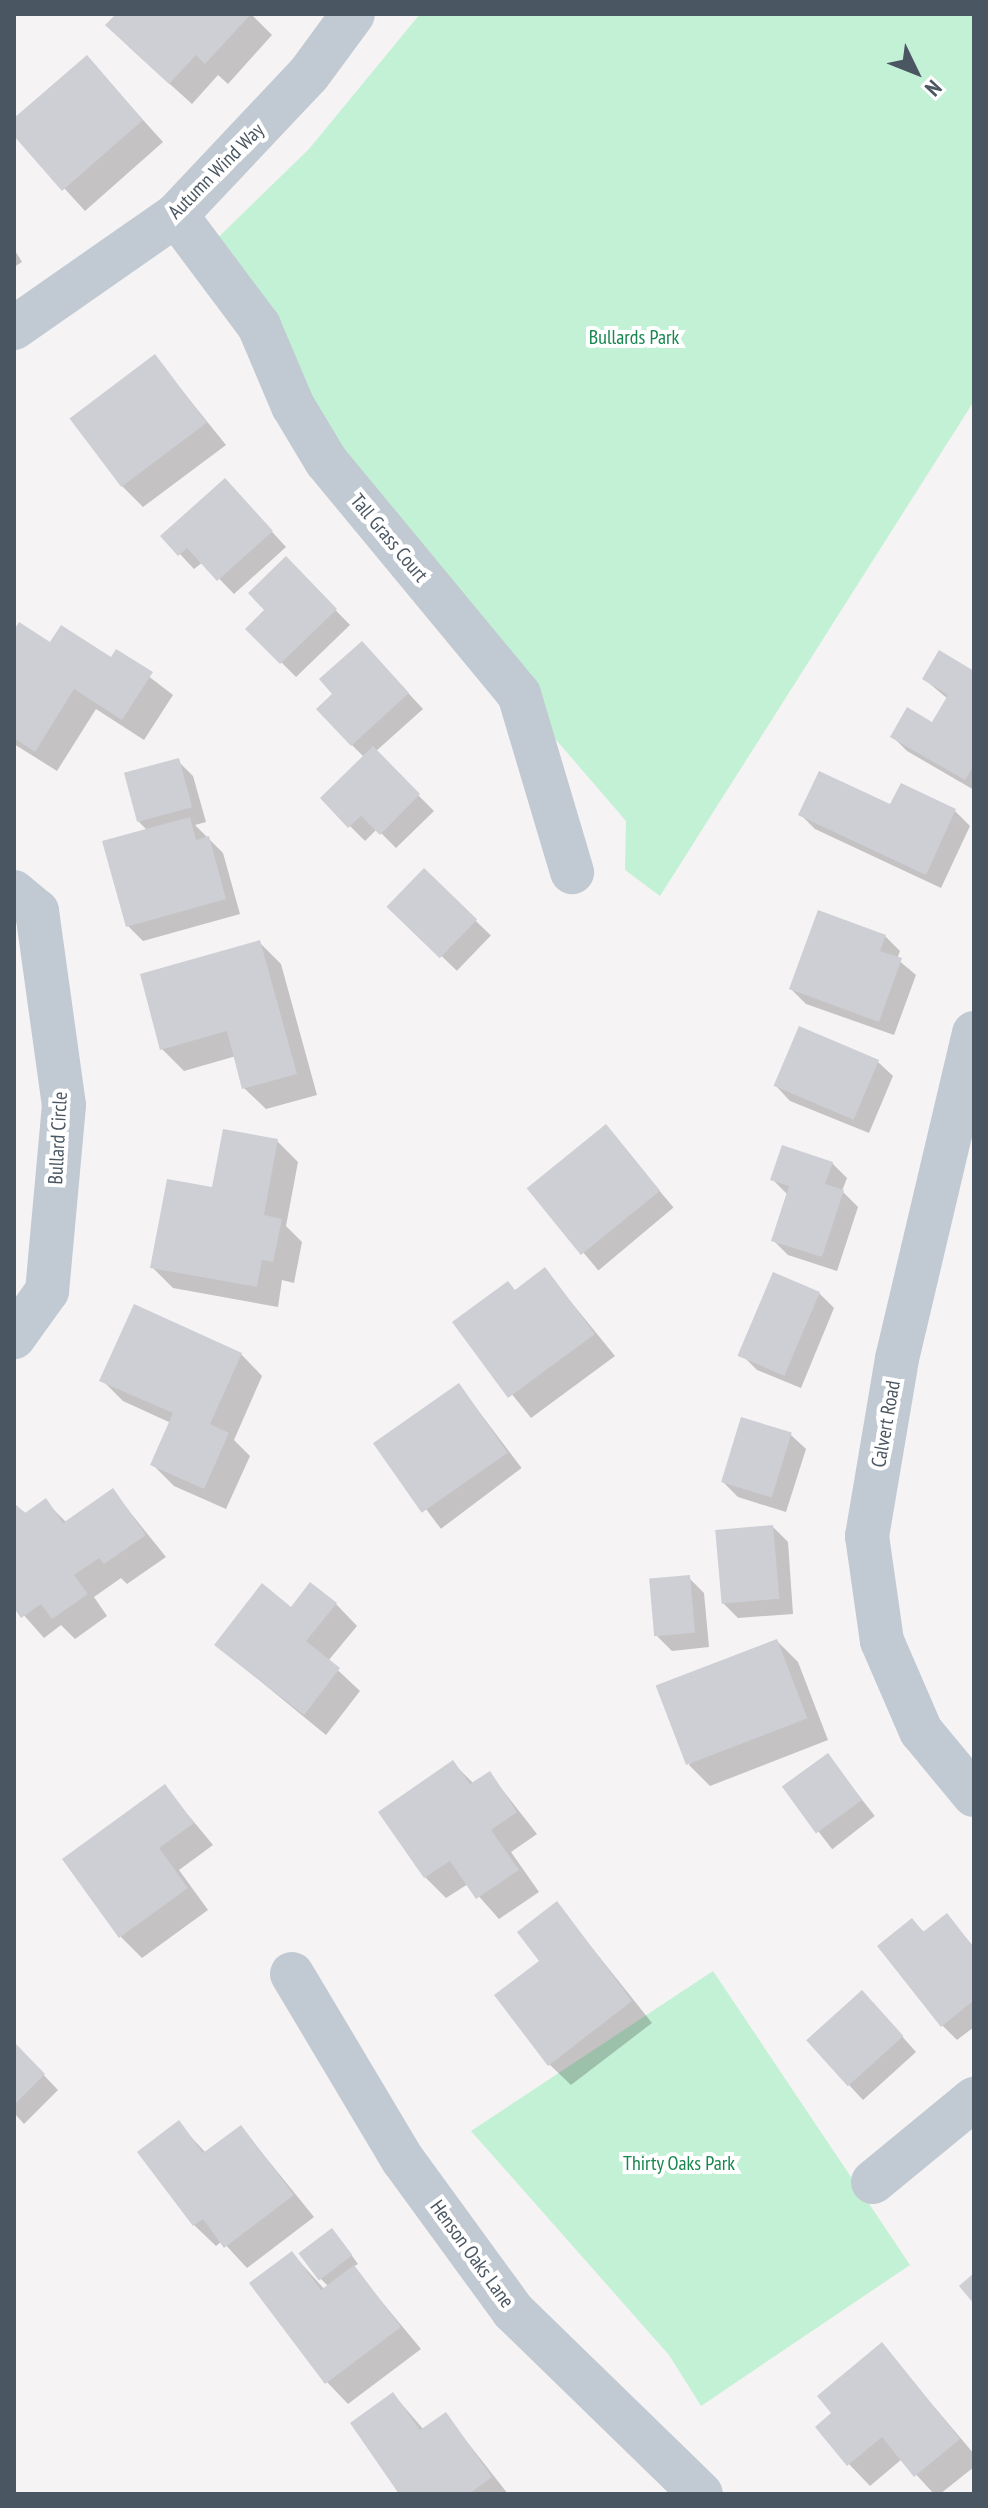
<!DOCTYPE html>
<style>
body{margin:0}
#map{position:relative;width:988px;height:2508px;overflow:hidden;background:#f5f3f3;font-family:"PT Sans Narrow",sans-serif}
div>[style]{position:absolute}
[style*='--x']{left:calc(var(--x)*1px);top:calc(var(--y)*1px);width:calc(var(--w)*1px);rotate:calc(var(--a)*1deg)}
.green>*{inset:0;background:#c3f1d5}
.shadow>*{inset:0;background:#0003;transform-origin:0 0}
.building>*{inset:0;background:#cdcfd5;transform-origin:0 0}
.minor>*{height:44px;margin:-22px;padding:0 22px;transform-origin:22px;border-radius:22px;background:#c1cad2}
span{translate:-50% -50%;white-space:nowrap;text-align:center;line-height:1.15;-webkit-text-stroke:8px #fff;paint-order:stroke}
.street-label{font-size:20px;color:#4a5661}
.park-label{font-size:20px;color:#17864f}
.frame{position:absolute;inset:0;border:16px solid #4a5661;pointer-events:none}
.north{position:absolute;left:876px;top:32px;width:80px;height:80px;-webkit-text-stroke:6px #fff;paint-order:stroke;rotate:133deg;font-size:22px;font-weight:700;line-height:32px;text-align:center;color:#4a5661}
.north::after{content:'';display:block;margin:auto;width:28px;height:36px;background:#4a5661;clip-path:polygon(50% 0,100% 100%,50% 72%,0 100%)}
</style>
<div id="map">
<div class="green">
<div style="clip-path:polygon(420px 14px,974px 14px,974px 401px,660px 896px,625px 870px,626px 821px,334px 482px,196px 259px,309px 149px)"></div>
<div style="clip-path:polygon(713px 1971px,910px 2265px,701px 2406px,669px 2355px,471px 2131px)"></div>
</div>
<div class="shadow">
<div style="clip-path:polygon(118px 14px,251px 14px,272px 35px,228px 84px,218px 75px,192px 104px,129px 47px)"></div>
<div style="clip-path:polygon(87px 58px,163px 142px,85px 211px,14px 133px,14px 121px)"></div>
<div style="clip-path:polygon(14px 249px,22px 262px,14px 267px)"></div>
<div style="clip-path:polygon(155px 357px,226px 445px,143px 507px,122px 486px)"></div>
<div style="clip-path:polygon(239px 496px,286px 547px,234px 594px,203px 562px,194px 569px,163px 536px)"></div>
<div style="clip-path:polygon(286px 559px,350px 625px,296px 677px,248px 629px,267px 610px)"></div>
<div style="clip-path:polygon(14px 634px,112px 660px,117px 652px,173px 695px,144px 740px,96px 709px,57px 771px,14px 744px)"></div>
<div style="clip-path:polygon(376px 658px,423px 709px,375px 752px,434px 811px,396px 848px,377px 829px,365px 841px,322px 798px,364px 757px,352px 745px)"></div>
<div style="clip-path:polygon(974px 673px,974px 790px,907px 751px,892px 736px,933px 725px,948px 699px,924px 679px)"></div>
<div style="clip-path:polygon(178px 761px,193px 776px,206px 822px,195px 825px,223px 853px,240px 914px,143px 941px,128px 926px,148px 831px,139px 822px)"></div>
<div style="clip-path:polygon(901px 786px,955px 811px,970px 826px,941px 888px,815px 829px,800px 814px,891px 807px)"></div>
<div style="left:424px;top:871px;width:93px;height:49px;rotate:44deg"></div>
<div style="clip-path:polygon(885px 936px,900px 951px,897px 959px,916px 975px,894px 1035px,806px 1004px,791px 989px)"></div>
<div style="clip-path:polygon(259px 942px,281px 964px,317px 1095px,266px 1109px,244px 1088px,236px 1056px,184px 1071px,162px 1049px)"></div>
<div style="clip-path:polygon(878px 1062px,893px 1076px,869px 1133px,790px 1101px,776px 1086px)"></div>
<div style="left:606px;top:1127px;width:105px;height:98px;rotate:50deg"></div>
<div style="clip-path:polygon(277px 1141px,298px 1162px,286px 1226px,302px 1242px,294px 1283px,282px 1280px,278px 1307px,173px 1288px,152px 1267px,213px 1189px)"></div>
<div style="clip-path:polygon(832px 1163px,847px 1178px,842px 1191px,858px 1207px,837px 1271px,788px 1255px,773px 1240px,788px 1195px,772px 1179px)"></div>
<div style="clip-path:polygon(545px 1270px,615px 1356px,531px 1418px,455px 1323px,516px 1292px)"></div>
<div style="clip-path:polygon(819px 1293px,834px 1308px,801px 1388px,757px 1370px,742px 1355px)"></div>
<div style="clip-path:polygon(241px 1354px,262px 1376px,234px 1440px,250px 1456px,226px 1509px,174px 1486px,152px 1464px,171px 1423px,123px 1401px,102px 1380px)"></div>
<div style="left:459px;top:1385px;width:104px;height:101px;rotate:53deg"></div>
<div style="clip-path:polygon(791px 1435px,806px 1449px,786px 1512px,738px 1497px,723px 1482px)"></div>
<div style="clip-path:polygon(113px 1491px,166px 1557px,127px 1584px,121px 1578px,94px 1597px,107px 1616px,75px 1639px,61px 1625px,44px 1638px,14px 1604px,14px 1505px,27px 1514px,45px 1501px,67px 1523px)"></div>
<div style="clip-path:polygon(773px 1527px,788px 1542px,793px 1614px,738px 1618px,723px 1603px)"></div>
<div style="clip-path:polygon(689px 1578px,704px 1593px,709px 1647px,672px 1651px,657px 1636px)"></div>
<div style="clip-path:polygon(336px 1604px,357px 1626px,328px 1661px,360px 1691px,326px 1735px,216px 1645px,291px 1609px)"></div>
<div style="clip-path:polygon(777px 1641px,798px 1662px,828px 1740px,710px 1786px,689px 1765px)"></div>
<div style="left:828px;top:1756px;width:76px;height:54px;rotate:52deg"></div>
<div style="clip-path:polygon(453px 1763px,474px 1784px,490px 1774px,537px 1834px,511px 1852px,539px 1892px,499px 1919px,468px 1884px,446px 1898px,425px 1877px)"></div>
<div style="clip-path:polygon(165px 1787px,213px 1845px,179px 1870px,208px 1910px,142px 1958px,121px 1937px)"></div>
<div style="clip-path:polygon(557px 1904px,652px 2023px,571px 2085px,549px 2064px)"></div>
<div style="clip-path:polygon(947px 1916px,974px 1947px,974px 2027px,957px 2040px,942px 2025px,912px 1920px,925px 1933px)"></div>
<div style="clip-path:polygon(877px 2008px,916px 2052px,863px 2100px,849px 2085px)"></div>
<div style="clip-path:polygon(14px 2044px,58px 2090px,24px 2124px,14px 2113px)"></div>
<div style="clip-path:polygon(178px 2123px,206px 2153px,241px 2127px,314px 2217px,247px 2268px,222px 2241px,216px 2246px,194px 2225px)"></div>
<div style="clip-path:polygon(339px 2238px,358px 2264px,353px 2267px,421px 2349px,348px 2404px,327px 2382px,292px 2253px,325px 2290px,329px 2287px,320px 2278px)"></div>
<div style="clip-path:polygon(882px 2345px,974px 2454px,974px 2467px,940px 2494px,934px 2494px,902px 2459px,870px 2486px,849px 2464px,834px 2414px)"></div>
<div style="clip-path:polygon(393px 2394px,424px 2430px,446px 2415px,508px 2494px,402px 2494px)"></div>
</div>
<div class="building">
<div style="clip-path:polygon(116px 14px,251px 14px,205px 64px,196px 55px,169px 84px,105px 25px)"></div>
<div style="clip-path:polygon(87px 55px,143px 120px,62px 191px,14px 136px,14px 118px)"></div>
<div style="left:155px;top:354px;width:86px;height:107px;rotate:53deg"></div>
<div style="clip-path:polygon(225px 478px,273px 531px,217px 581px,187px 548px,178px 556px,160px 536px)"></div>
<div style="clip-path:polygon(286px 556px,337px 609px,280px 664px,245px 629px,264px 610px,248px 593px)"></div>
<div style="clip-path:polygon(19px 622px,50px 642px,61px 625px,111px 657px,116px 649px,153px 672px,122px 720px,74px 689px,35px 752px,14px 738px,14px 630px)"></div>
<div style="clip-path:polygon(362px 641px,409px 693px,351px 746px,316px 709px,332px 694px,319px 679px)"></div>
<div style="clip-path:polygon(939px 650px,974px 671px,974px 765px,965px 780px,890px 737px,907px 707px,932px 722px,948px 695px,922px 679px)"></div>
<div style="clip-path:polygon(373px 746px,420px 794px,380px 835px,361px 816px,348px 828px,320px 798px)"></div>
<div style="left:179px;top:758px;width:51px;height:57px;rotate:75deg"></div>
<div style="clip-path:polygon(819px 771px,890px 804px,901px 783px,956px 809px,926px 875px,798px 815px)"></div>
<div style="clip-path:polygon(190px 817px,196px 840px,209px 836px,226px 899px,126px 927px,102px 841px)"></div>
<div style="left:424px;top:868px;width:74px;height:54px;rotate:44deg"></div>
<div style="clip-path:polygon(818px 910px,886px 935px,880px 951px,902px 958px,879px 1022px,789px 989px)"></div>
<div style="clip-path:polygon(260px 940px,297px 1074px,242px 1089px,227px 1031px,160px 1050px,140px 974px)"></div>
<div style="left:799px;top:1026px;width:87px;height:65px;rotate:23deg"></div>
<div style="left:606px;top:1124px;width:86px;height:102px;rotate:51deg"></div>
<div style="clip-path:polygon(223px 1129px,278px 1139px,264px 1215px,282px 1219px,273px 1262px,262px 1260px,257px 1287px,150px 1268px,167px 1179px,212px 1187px)"></div>
<div style="clip-path:polygon(782px 1145px,833px 1162px,825px 1184px,844px 1190px,822px 1257px,771px 1241px,789px 1186px,770px 1180px)"></div>
<div style="clip-path:polygon(545px 1267px,595px 1334px,508px 1398px,452px 1322px,508px 1281px,515px 1290px)"></div>
<div style="left:773px;top:1272px;width:51px;height:91px;rotate:23deg"></div>
<div style="clip-path:polygon(134px 1304px,242px 1353px,210px 1424px,229px 1433px,204px 1489px,150px 1465px,173px 1413px,99px 1381px)"></div>
<div style="left:459px;top:1383px;width:85px;height:105px;rotate:55deg"></div>
<div style="left:741px;top:1417px;width:53px;height:68px;rotate:17deg"></div>
<div style="clip-path:polygon(113px 1488px,146px 1535px,104px 1564px,99px 1558px,74px 1575px,88px 1594px,52px 1619px,41px 1604px,21px 1618px,14px 1608px,14px 1503px,25px 1513px,46px 1498px,63px 1523px)"></div>
<div style="left:773px;top:1525px;width:74px;height:58px;rotate:85deg"></div>
<div style="left:690px;top:1575px;width:58px;height:41px;rotate:85deg"></div>
<div style="clip-path:polygon(310px 1582px,337px 1603px,306px 1641px,340px 1668px,304px 1715px,214px 1645px,262px 1583px,291px 1607px)"></div>
<div style="left:777px;top:1639px;width:85px;height:130px;rotate:69deg"></div>
<div style="left:828px;top:1753px;width:58px;height:57px;rotate:54deg"></div>
<div style="clip-path:polygon(453px 1760px,470px 1784px,490px 1771px,517px 1812px,491px 1830px,519px 1870px,476px 1899px,450px 1861px,424px 1878px,378px 1812px)"></div>
<div style="clip-path:polygon(165px 1784px,194px 1823px,159px 1848px,188px 1888px,119px 1938px,62px 1859px)"></div>
<div style="clip-path:polygon(557px 1901px,632px 2001px,548px 2066px,494px 1995px,539px 1961px,517px 1932px)"></div>
<div style="clip-path:polygon(947px 1913px,974px 1948px,974px 2000px,941px 2027px,877px 1946px,912px 1918px,923px 1932px)"></div>
<div style="left:862px;top:1990px;width:62px;height:75px;rotate:48deg"></div>
<div style="clip-path:polygon(14px 2042px,45px 2074px,14px 2105px)"></div>
<div style="clip-path:polygon(179px 2120px,203px 2153px,241px 2125px,294px 2195px,224px 2248px,203px 2219px,193px 2226px,137px 2152px)"></div>
<div style="left:332px;top:2228px;width:34px;height:42px;rotate:53deg"></div>
<div style="clip-path:polygon(292px 2251px,321px 2290px,354px 2265px,401px 2327px,325px 2384px,249px 2283px)"></div>
<div style="clip-path:polygon(974px 2273px,974px 2304px,959px 2286px)"></div>
<div style="clip-path:polygon(882px 2342px,960px 2439px,914px 2477px,882px 2437px,847px 2466px,815px 2427px,831px 2413px,817px 2396px)"></div>
<div style="clip-path:polygon(393px 2392px,420px 2430px,446px 2412px,492px 2477px,469px 2494px,399px 2494px,350px 2423px)"></div>
</div>
<div class="minor">
<div style="--x:176;--y:215;--w:139;--a:53.2"></div>
<div style="--x:259;--y:326;--w:87;--a:67"></div>
<div style="--x:293;--y:406;--w:64;--a:59"></div>
<div style="--x:326;--y:461;--w:303;--a:50.4"></div>
<div style="--x:519;--y:694;--w:186;--a:73.4"></div>
<div style="--x:14;--y:328;--w:198;--a:-34.9"></div>
<div style="--x:176;--y:215;--w:194;--a:-46.7"></div>
<div style="--x:309;--y:74;--w:74;--a:-53.7"></div>
<div style="--x:14;--y:892;--w:30;--a:40"></div>
<div style="--x:37;--y:911;--w:196;--a:82.1"></div>
<div style="--x:64;--y:1105;--w:187;--a:95.2"></div>
<div style="--x:47;--y:1291;--w:57;--a:125.7"></div>
<div style="--x:974;--y:1033;--w:335;--a:103.3"></div>
<div style="--x:897;--y:1359;--w:180;--a:99.6"></div>
<div style="--x:867;--y:1536;--w:106;--a:81.9"></div>
<div style="--x:882;--y:1641;--w:98;--a:66.6"></div>
<div style="--x:921;--y:1731;--w:83;--a:50.4"></div>
<div style="--x:292;--y:1974;--w:217;--a:59.2"></div>
<div style="--x:403;--y:2160;--w:187;--a:53.9"></div>
<div style="--x:513;--y:2311;--w:262;--a:44.2"></div>
<div style="--x:873;--y:2182;--w:131;--a:-39.4"></div>
</div>
<div class="street-label">
<span style="left:216px;top:171px;rotate:-45deg">Autumn Wind Way</span>
<span style="left:389px;top:538px;rotate:50deg">Tall Grass Court</span>
<span style="left:58px;top:1138px;rotate:-87deg">Bullard Circle</span>
<span style="left:886px;top:1424px;rotate:-80deg">Calvert Road</span>
<span style="left:472px;top:2254px;rotate:54deg">Henson Oaks Lane</span>
</div>
<div class="park-label">
<span style="left:634px;top:337px">Bullards Park</span>
<span style="left:679px;top:2163px">Thirty Oaks Park</span>
</div>
<div class="frame"></div>
<div class="north">N</div>
</div>
